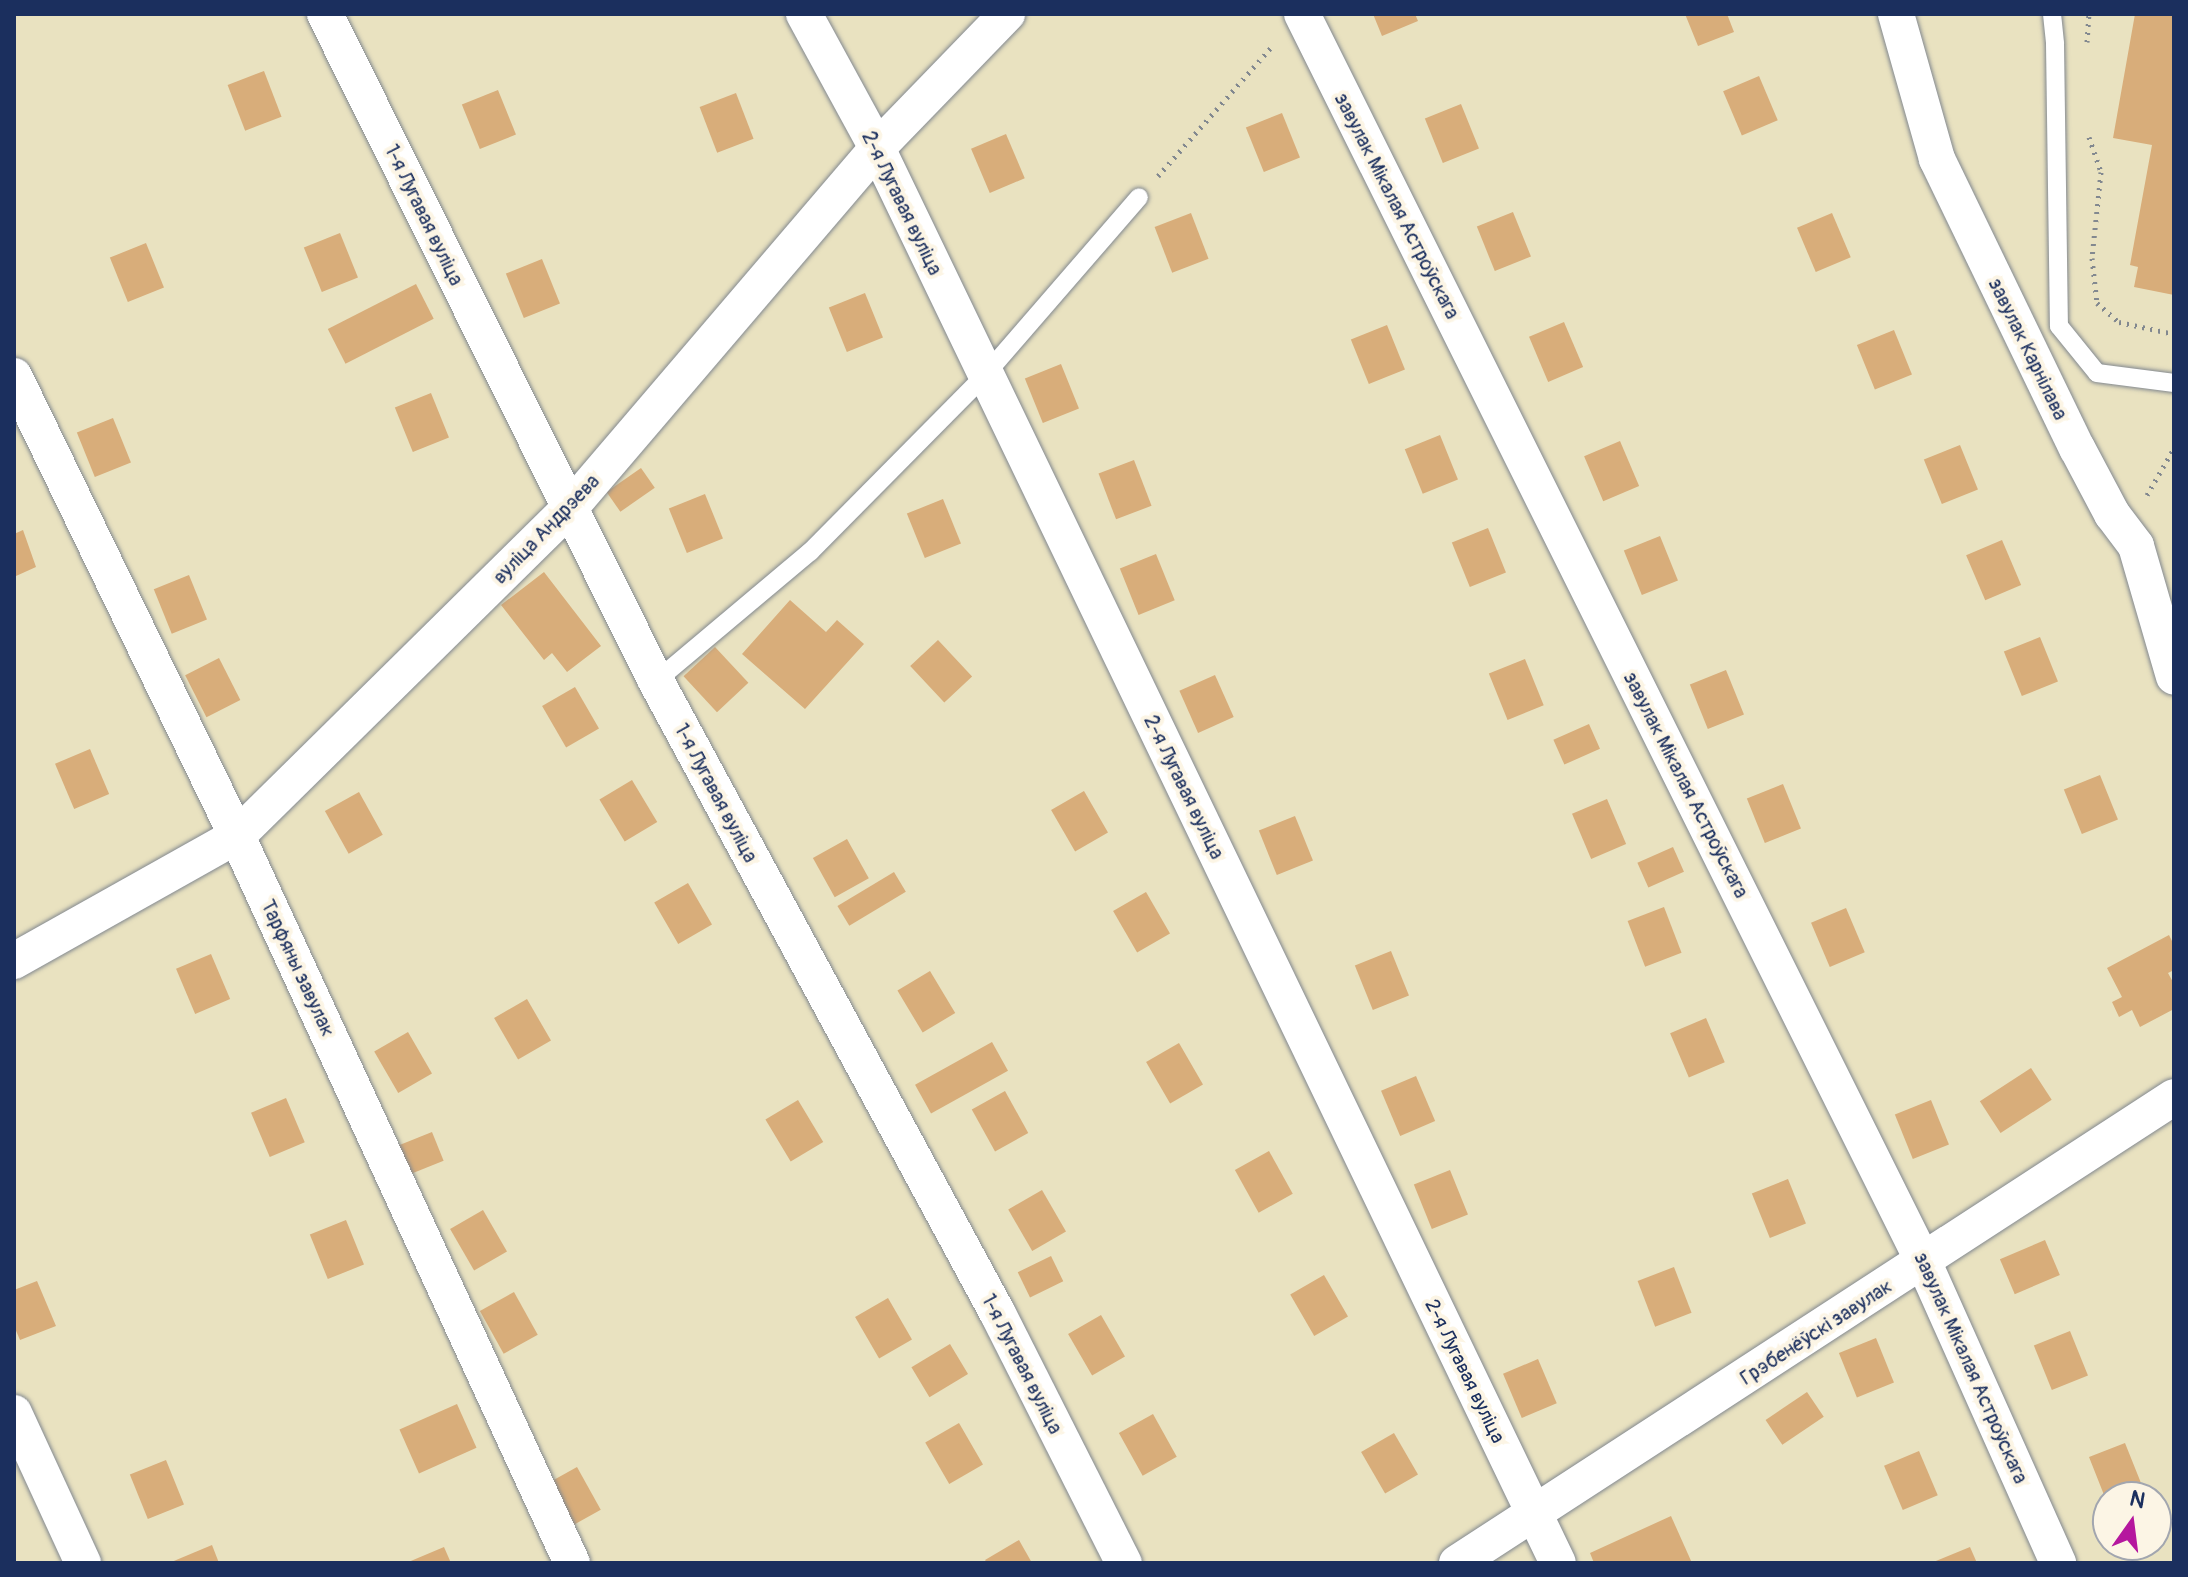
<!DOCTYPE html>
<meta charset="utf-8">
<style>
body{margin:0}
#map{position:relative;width:2188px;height:1577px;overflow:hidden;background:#e9e2c0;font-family:Pangolin,sans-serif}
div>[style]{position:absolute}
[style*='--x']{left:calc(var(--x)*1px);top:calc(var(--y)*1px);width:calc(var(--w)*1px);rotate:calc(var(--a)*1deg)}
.building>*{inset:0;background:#d8ad7a;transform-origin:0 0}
.path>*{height:5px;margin-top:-2.5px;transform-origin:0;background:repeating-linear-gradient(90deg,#82888f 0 2px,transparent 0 8px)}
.roads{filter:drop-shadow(0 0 2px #82888f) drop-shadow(0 0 2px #82888f)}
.lane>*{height:18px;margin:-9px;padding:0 9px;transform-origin:9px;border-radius:9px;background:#fff}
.street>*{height:36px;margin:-18px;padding:0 18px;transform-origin:18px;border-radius:18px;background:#fff}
span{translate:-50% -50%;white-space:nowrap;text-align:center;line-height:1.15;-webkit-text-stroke:8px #fcf5e5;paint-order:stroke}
.street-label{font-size:20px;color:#1b2f5e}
.frame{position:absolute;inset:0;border:16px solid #1b2f5e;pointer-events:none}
.north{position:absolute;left:2092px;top:1481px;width:80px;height:80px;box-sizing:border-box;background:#fcf5e5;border:2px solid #a2a6af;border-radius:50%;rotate:14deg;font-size:22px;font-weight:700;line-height:32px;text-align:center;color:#1b2f5e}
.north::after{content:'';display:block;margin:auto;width:28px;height:36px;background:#b5179e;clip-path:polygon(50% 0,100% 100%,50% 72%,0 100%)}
</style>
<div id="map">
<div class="building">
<div style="clip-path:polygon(1373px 14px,1415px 14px,1418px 21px,1382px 36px)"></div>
<div style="clip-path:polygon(1685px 14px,1727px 14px,1734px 32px,1698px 46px)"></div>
<div style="clip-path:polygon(2135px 14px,2174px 14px,2174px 295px,2134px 287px,2138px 267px,2130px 265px,2152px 145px,2113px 138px)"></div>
<div style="left:264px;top:71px;width:49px;height:39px;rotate:69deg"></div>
<div style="left:1759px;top:76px;width:48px;height:39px;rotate:67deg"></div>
<div style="left:498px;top:90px;width:48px;height:39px;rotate:68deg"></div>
<div style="left:736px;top:93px;width:49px;height:39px;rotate:69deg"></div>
<div style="left:1461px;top:104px;width:48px;height:39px;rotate:68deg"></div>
<div style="left:1282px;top:113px;width:48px;height:39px;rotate:68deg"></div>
<div style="left:1006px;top:134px;width:48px;height:38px;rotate:67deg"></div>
<div style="left:1513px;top:212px;width:48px;height:39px;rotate:68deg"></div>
<div style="left:1191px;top:213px;width:49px;height:39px;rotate:69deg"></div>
<div style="left:1832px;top:213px;width:48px;height:38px;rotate:67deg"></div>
<div style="left:340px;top:233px;width:48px;height:39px;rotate:68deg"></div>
<div style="left:146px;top:243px;width:48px;height:39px;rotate:68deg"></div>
<div style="left:542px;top:259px;width:48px;height:39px;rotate:68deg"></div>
<div style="left:416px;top:284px;width:39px;height:99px;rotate:63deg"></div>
<div style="left:865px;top:293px;width:48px;height:39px;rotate:68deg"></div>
<div style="left:1564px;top:322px;width:49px;height:38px;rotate:67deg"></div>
<div style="left:1387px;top:325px;width:48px;height:39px;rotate:68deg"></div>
<div style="left:1894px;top:330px;width:48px;height:40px;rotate:68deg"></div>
<div style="left:1061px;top:364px;width:48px;height:39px;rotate:68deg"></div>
<div style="left:431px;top:393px;width:48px;height:39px;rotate:68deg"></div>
<div style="left:113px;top:418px;width:48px;height:39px;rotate:68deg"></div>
<div style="left:1440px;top:435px;width:48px;height:38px;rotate:68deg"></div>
<div style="left:1620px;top:441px;width:49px;height:39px;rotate:67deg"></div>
<div style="left:1960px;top:445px;width:48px;height:39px;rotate:68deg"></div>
<div style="left:1134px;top:460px;width:49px;height:38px;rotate:69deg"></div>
<div style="left:641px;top:468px;width:24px;height:42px;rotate:55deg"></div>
<div style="left:705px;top:494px;width:48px;height:39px;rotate:68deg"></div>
<div style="left:943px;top:499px;width:48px;height:39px;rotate:68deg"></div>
<div style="left:1488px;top:528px;width:48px;height:39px;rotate:68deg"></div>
<div style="clip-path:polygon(23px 530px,36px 567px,16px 576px,14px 534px)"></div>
<div style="left:1660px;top:536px;width:48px;height:39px;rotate:68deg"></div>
<div style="left:2002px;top:540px;width:49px;height:39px;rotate:67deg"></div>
<div style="left:1156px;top:554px;width:50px;height:39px;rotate:68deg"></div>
<div style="clip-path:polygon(544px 572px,601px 646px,567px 672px,552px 653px,544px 660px,501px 605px)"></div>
<div style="left:189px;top:575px;width:48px;height:38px;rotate:68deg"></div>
<div style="clip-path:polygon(790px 600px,826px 632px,837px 620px,864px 644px,805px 709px,742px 654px)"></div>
<div style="left:2040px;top:637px;width:48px;height:39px;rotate:68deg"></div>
<div style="left:938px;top:640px;width:50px;height:38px;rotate:47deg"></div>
<div style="left:715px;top:647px;width:49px;height:43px;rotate:47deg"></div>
<div style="left:219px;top:658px;width:47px;height:38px;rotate:63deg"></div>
<div style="left:1525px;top:659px;width:50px;height:39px;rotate:68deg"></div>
<div style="left:1726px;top:670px;width:48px;height:39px;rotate:68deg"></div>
<div style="left:1215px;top:675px;width:46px;height:39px;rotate:66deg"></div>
<div style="left:575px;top:687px;width:48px;height:38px;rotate:60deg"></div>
<div style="left:1589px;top:724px;width:27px;height:39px;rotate:66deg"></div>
<div style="left:90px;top:749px;width:49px;height:38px;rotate:67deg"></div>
<div style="left:2100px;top:775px;width:48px;height:39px;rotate:68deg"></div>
<div style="left:632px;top:780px;width:49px;height:38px;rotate:59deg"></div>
<div style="left:1783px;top:784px;width:48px;height:39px;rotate:68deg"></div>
<div style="left:1084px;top:791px;width:48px;height:38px;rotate:60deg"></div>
<div style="left:359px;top:792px;width:49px;height:39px;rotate:61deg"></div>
<div style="left:1607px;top:799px;width:49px;height:38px;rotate:67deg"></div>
<div style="left:1295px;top:816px;width:48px;height:39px;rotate:68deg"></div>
<div style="left:847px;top:839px;width:45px;height:39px;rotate:61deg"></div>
<div style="left:1673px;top:847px;width:27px;height:39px;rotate:66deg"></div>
<div style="left:894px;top:872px;width:23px;height:66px;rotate:59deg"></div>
<div style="left:688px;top:883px;width:48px;height:39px;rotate:60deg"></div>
<div style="left:1146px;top:892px;width:48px;height:38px;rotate:60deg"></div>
<div style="left:1664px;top:907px;width:49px;height:39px;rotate:69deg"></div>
<div style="left:1846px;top:908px;width:48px;height:38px;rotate:67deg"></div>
<div style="clip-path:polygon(2169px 935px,2174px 945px,2174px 970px,2168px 973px,2174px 984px,2174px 1009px,2140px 1027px,2132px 1010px,2119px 1017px,2112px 1002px,2122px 997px,2107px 968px)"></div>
<div style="left:1391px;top:951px;width:48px;height:39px;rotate:68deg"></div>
<div style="left:211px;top:954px;width:49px;height:38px;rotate:67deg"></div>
<div style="left:930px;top:971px;width:49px;height:38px;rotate:59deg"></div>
<div style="left:527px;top:999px;width:48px;height:38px;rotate:60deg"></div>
<div style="left:1706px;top:1018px;width:48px;height:39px;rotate:67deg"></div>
<div style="left:408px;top:1032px;width:48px;height:39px;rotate:60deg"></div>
<div style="left:992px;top:1042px;width:33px;height:88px;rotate:61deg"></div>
<div style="left:1179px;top:1043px;width:48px;height:38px;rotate:60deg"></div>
<div style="left:2031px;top:1068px;width:38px;height:61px;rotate:57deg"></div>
<div style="left:1416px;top:1076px;width:49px;height:38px;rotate:67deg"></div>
<div style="left:1005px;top:1091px;width:48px;height:38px;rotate:61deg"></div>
<div style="left:286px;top:1098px;width:48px;height:38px;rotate:67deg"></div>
<div style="left:798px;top:1100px;width:49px;height:38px;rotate:59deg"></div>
<div style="left:1931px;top:1100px;width:48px;height:39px;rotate:68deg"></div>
<div style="left:432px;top:1132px;width:31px;height:39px;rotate:68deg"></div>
<div style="left:1269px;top:1151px;width:49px;height:39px;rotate:61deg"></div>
<div style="left:1450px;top:1170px;width:48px;height:39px;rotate:68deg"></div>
<div style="left:1788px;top:1179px;width:48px;height:39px;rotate:68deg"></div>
<div style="left:1042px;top:1190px;width:48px;height:39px;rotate:60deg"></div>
<div style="left:483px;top:1210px;width:48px;height:38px;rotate:60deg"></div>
<div style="left:346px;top:1220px;width:48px;height:39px;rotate:68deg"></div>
<div style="left:2045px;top:1240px;width:38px;height:49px;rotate:67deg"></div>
<div style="left:1051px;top:1256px;width:28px;height:37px;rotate:64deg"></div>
<div style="left:1674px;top:1267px;width:49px;height:39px;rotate:69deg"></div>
<div style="left:1324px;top:1275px;width:48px;height:39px;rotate:60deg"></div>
<div style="clip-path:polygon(37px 1281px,56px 1326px,20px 1340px,14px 1326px,14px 1290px)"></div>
<div style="left:514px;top:1292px;width:49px;height:39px;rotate:61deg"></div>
<div style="left:888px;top:1298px;width:48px;height:38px;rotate:60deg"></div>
<div style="left:1101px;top:1315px;width:48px;height:38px;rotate:60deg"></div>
<div style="left:2070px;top:1331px;width:48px;height:39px;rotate:68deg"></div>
<div style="left:1876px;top:1338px;width:48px;height:40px;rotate:68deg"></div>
<div style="left:950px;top:1344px;width:35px;height:45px;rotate:59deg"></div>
<div style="left:1538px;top:1359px;width:48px;height:38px;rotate:67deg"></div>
<div style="left:1807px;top:1392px;width:30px;height:50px;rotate:56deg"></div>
<div style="left:457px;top:1404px;width:48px;height:63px;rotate:66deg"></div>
<div style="left:1153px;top:1414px;width:49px;height:39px;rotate:61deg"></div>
<div style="left:959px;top:1423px;width:48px;height:39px;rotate:60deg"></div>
<div style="left:1394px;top:1433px;width:48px;height:38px;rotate:60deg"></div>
<div style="clip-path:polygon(2125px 1443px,2143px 1488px,2120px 1497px,2108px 1497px,2108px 1505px,2089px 1457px)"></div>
<div style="left:1919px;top:1451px;width:48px;height:38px;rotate:67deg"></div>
<div style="left:166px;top:1460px;width:48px;height:39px;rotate:68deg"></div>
<div style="left:577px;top:1467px;width:49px;height:39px;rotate:61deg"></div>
<div style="clip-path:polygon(1671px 1516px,1692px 1563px,1594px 1563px,1590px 1553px)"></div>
<div style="clip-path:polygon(1019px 1540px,1032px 1563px,987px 1563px,985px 1560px)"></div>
<div style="clip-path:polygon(212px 1545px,219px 1563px,169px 1563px)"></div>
<div style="clip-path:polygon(444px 1547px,451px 1563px,406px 1563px)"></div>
<div style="clip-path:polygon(1970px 1547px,1977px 1563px,1931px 1563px)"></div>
</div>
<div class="path">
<div style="--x:2087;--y:42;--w:28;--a:-86"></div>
<div style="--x:2089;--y:137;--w:37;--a:71"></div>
<div style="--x:2101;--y:172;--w:86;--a:96"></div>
<div style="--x:2092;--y:258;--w:45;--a:83.7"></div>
<div style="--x:2097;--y:303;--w:29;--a:41"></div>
<div style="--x:2119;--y:322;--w:56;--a:12.3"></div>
<div style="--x:1158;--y:176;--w:174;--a:-48.7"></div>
<div style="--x:2147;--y:495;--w:54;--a:-60.1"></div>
</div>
<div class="roads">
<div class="lane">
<div style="--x:2052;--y:14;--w:30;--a:84"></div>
<div style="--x:2055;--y:44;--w:282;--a:89.2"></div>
<div style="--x:2059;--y:326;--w:60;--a:51"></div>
<div style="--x:2097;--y:373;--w:78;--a:7.4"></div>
<div style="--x:656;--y:681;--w:201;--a:-40"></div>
<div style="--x:810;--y:552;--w:249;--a:-45.3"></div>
<div style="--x:985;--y:375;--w:235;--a:-49.1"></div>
</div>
<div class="street">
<div style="--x:325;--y:14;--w:745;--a:63.61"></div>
<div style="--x:656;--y:681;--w:719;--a:61.62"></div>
<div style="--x:998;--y:1314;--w:279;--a:63.2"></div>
<div style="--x:804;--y:14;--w:153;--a:61.4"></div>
<div style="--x:877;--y:148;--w:1570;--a:64.3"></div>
<div style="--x:1302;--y:14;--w:1395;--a:63.53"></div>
<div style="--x:1924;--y:1263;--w:329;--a:65.9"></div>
<div style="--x:1896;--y:14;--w:151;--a:74.2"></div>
<div style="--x:1937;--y:159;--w:321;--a:64.2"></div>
<div style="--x:2077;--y:448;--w:75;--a:62.1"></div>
<div style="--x:2112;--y:514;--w:40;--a:53"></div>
<div style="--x:2136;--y:546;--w:136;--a:73.8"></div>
<div style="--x:14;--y:376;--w:511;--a:64.14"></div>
<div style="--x:237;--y:836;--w:800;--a:65.26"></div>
<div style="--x:14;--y:961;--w:256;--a:-29.3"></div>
<div style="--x:237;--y:836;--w:466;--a:-44.6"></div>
<div style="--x:569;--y:509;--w:475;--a:-49.5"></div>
<div style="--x:877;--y:148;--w:187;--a:-45.9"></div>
<div style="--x:14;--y:1413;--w:165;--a:65.3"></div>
<div style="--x:1457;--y:1563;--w:855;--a:-33.02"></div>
</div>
</div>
<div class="street-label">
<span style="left:902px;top:203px;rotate:64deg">2-я Лугавая вуліца</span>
<span style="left:1397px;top:206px;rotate:63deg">завулак Мікалая Астроўскага</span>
<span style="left:424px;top:215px;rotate:64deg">1-я Лугавая вуліца</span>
<span style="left:2028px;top:349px;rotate:64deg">завулак Карнілава</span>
<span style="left:546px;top:529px;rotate:-46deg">вуліца Андрэева</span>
<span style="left:1686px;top:785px;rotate:63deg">завулак Мікалая Астроўскага</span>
<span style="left:1184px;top:787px;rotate:64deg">2-я Лугавая вуліца</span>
<span style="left:716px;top:793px;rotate:62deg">1-я Лугавая вуліца</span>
<span style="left:298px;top:968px;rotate:65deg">Тарфяны завулак</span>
<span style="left:1816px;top:1332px;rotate:-33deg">Грэбенёўскі завулак</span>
<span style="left:1022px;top:1364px;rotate:63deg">1-я Лугавая вуліца</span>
<span style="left:1971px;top:1368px;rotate:66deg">завулак Мікалая Астроўскага</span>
<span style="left:1465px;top:1371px;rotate:64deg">2-я Лугавая вуліца</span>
</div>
<div class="frame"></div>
<div class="north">N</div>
</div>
